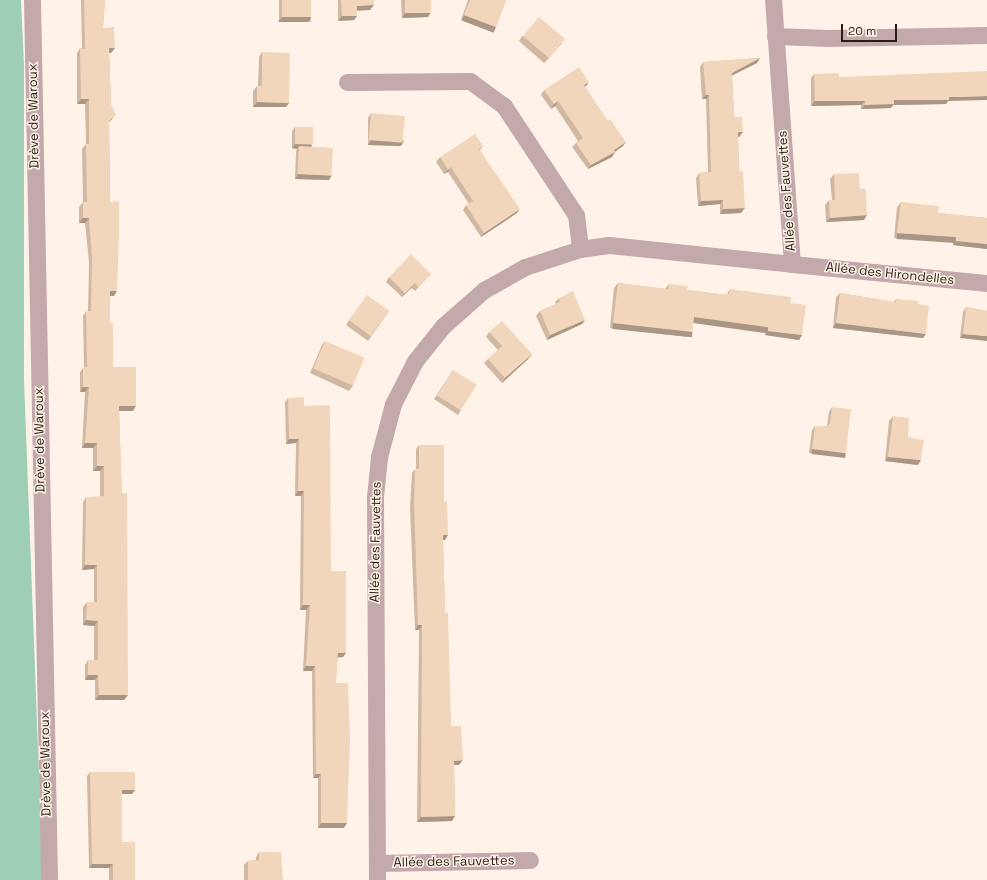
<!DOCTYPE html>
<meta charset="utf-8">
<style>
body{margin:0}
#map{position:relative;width:987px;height:880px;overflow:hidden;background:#fff3e9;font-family:"Space Grotesk",sans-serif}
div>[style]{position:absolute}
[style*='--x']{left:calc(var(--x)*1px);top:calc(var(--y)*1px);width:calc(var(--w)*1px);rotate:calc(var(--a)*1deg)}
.green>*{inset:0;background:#9fceb7}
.street>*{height:17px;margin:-8.5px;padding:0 8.5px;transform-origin:8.5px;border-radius:8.5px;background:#c4a9ac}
.wall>*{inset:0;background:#d0b8a2;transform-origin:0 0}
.shaded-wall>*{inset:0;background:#a99684;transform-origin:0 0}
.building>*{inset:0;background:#f2d6bc;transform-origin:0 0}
span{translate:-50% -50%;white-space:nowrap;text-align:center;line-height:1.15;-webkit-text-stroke:3px #fff3e9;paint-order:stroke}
.street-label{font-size:13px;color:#271d13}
.scale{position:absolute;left:841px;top:24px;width:56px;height:18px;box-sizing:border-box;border:2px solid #271d13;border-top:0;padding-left:5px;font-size:12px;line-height:14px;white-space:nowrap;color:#271d13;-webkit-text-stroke:3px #fff3e9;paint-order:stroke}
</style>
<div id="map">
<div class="green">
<div style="clip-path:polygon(0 0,21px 0,24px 65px,24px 380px,43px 880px,0 880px)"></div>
</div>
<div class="street">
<div style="--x:32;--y:0;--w:880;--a:88.89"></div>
<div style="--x:775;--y:36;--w:54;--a:2.1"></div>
<div style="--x:829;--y:38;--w:158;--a:-1.1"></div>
<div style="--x:347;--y:82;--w:123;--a:-0.5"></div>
<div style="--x:470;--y:81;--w:42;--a:36.3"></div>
<div style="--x:504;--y:106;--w:131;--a:56.6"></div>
<div style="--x:576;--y:215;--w:34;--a:83"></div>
<div style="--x:792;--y:264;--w:196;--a:5.6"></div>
<div style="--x:378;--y:863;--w:152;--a:-1.1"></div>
<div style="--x:377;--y:880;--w:383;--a:-90.3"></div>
<div style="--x:375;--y:497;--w:40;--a:-84.3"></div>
<div style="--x:379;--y:457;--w:55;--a:-75.2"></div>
<div style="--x:393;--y:404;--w:48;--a:-62.9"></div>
<div style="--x:415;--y:361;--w:45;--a:-51.3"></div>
<div style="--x:443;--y:326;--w:55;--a:-41.3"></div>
<div style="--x:484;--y:290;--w:47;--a:-29.3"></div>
<div style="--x:525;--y:267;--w:58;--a:-18.1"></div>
<div style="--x:580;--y:249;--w:29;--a:-8"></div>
<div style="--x:609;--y:245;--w:184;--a:5.9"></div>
<div style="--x:792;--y:264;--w:265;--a:-94.1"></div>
</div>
<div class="wall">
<div style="clip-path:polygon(81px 0,105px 0,103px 28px,115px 48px,111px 53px,109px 53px,111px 104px,112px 119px,109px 122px,110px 202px,114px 296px,110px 296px,110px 323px,113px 367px,133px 411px,119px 411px,128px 695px,124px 700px,95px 700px,95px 680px,85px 680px,85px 665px,88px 660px,94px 660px,94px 626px,83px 625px,83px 607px,87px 602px,94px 602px,94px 569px,82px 570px,83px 502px,86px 497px,100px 497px,100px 471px,93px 471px,93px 448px,82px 448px,85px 392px,80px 392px,80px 372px,84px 367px,83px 316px,86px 311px,88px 311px,89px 262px,85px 223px,79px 223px,79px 207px,83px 202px,82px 149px,86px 144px,85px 104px,77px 104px,77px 53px,80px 48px,82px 48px)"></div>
<div style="left:279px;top:0;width:32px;height:22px"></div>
<div style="clip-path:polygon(338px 0,374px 0,370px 10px,357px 10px,357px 16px,354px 20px,338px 21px)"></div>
<div style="clip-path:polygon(401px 0,431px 0,431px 12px,428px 17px,402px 18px)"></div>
<div style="clip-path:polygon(468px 0,506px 0,496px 27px,493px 32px,461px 20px)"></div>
<div style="clip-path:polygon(522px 36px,561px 44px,544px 63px,519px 41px)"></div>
<div style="clip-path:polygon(262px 52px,289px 103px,286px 107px,253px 107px,253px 91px,257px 86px,258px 86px,259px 57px)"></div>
<div style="clip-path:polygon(760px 58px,757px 63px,732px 76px,734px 117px,743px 132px,739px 137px,738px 137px,739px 171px,741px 213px,720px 214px,720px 204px,698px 206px,696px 178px,699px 173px,708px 172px,706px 99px,702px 99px,700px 67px,703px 62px)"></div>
<div style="clip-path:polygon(814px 74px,839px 77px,948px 101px,946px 104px,893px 105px,891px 108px,861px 109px,861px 105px,811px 106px,811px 78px)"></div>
<div style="clip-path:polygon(586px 86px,585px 87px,623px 146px,615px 152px,612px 157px,588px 169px,572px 147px,578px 141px,555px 106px,551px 109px,541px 95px,544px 90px)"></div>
<div style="clip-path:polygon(371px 113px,404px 141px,401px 146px,368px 145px,368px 118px)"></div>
<div style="clip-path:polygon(295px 127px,312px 145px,311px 147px,329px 180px,295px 179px,296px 151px,297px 149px,292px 148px,292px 131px)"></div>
<div style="clip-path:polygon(483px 146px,480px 150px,517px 213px,481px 237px,463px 210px,466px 205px,469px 204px,448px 172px,444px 174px,436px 162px,440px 157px)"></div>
<div style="clip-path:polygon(834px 174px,860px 189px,864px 220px,826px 222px,825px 205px,829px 200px,832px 200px,830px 179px)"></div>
<div style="clip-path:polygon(901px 202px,938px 213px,987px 218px,987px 249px,953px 245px,953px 242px,894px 238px,897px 207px)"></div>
<div style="clip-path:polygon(431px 274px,427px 278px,415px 291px,411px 288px,402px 297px,386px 282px,389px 277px)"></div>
<div style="clip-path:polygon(618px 283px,665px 289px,669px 284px,687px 290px,719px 294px,727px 294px,730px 289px,790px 303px,802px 335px,799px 340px,765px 335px,765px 332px,693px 322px,692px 332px,689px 337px,610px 328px,614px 288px)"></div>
<div style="clip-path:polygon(840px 293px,894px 302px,896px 299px,918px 304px,923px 338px,833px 328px,836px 297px)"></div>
<div style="clip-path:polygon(559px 298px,585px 320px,582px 324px,547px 340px,536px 316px,540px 311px,556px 304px,555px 302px)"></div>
<div style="clip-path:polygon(966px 307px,987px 311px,960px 338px,963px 312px)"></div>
<div style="clip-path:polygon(389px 311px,368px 341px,346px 325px,349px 320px)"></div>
<div style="clip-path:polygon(489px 332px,532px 354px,528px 359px,502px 383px,484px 363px,488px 359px,498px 350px,486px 337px)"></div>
<div style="clip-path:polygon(325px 341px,353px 386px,349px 391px,310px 373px,322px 345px)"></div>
<div style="clip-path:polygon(453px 370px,461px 410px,458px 415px,434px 399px)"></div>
<div style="clip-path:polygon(288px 398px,304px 406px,331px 571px,346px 653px,343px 657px,337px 657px,336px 683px,344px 828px,318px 828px,318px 778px,313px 778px,312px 671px,303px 671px,306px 610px,300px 610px,301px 496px,295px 496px,296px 443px,286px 444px,285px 402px)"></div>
<div style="clip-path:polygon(832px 407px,843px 457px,809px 453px,812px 430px,815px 426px,827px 426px,829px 412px)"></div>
<div style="clip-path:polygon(893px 416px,908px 437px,918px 465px,885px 461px,889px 421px)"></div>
<div style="clip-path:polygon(419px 445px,444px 502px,448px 535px,445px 540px,443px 540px,445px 613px,451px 726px,459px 765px,454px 765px,455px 816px,452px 821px,417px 822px,419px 630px,415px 630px,410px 508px,412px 473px,415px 469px,416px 469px,416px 449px)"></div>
<div style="clip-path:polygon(90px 772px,135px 790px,132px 794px,122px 794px,122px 842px,135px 880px,109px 880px,109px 868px,89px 868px,87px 776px)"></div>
<div style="clip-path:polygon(259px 852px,283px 880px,244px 880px,244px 865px,248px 861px,256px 860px,256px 857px)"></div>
</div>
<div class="shaded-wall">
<div style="clip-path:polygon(374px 5px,370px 10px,354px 11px,357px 6px)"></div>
<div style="clip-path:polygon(431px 12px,428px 17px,402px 18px,405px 13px)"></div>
<div style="left:464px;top:15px;width:34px;height:6px;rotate:21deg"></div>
<div style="clip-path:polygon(342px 16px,357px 16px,354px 20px,338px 21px)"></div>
<div style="clip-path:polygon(282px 17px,311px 17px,308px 22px,278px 22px)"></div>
<div style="clip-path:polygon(565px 39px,561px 44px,544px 63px,547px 59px)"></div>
<div style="clip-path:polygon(109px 48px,115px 48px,111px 53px,106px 53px)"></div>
<div style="clip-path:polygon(760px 58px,757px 63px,728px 77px,732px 73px)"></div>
<div style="clip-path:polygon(589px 82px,586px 86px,581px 90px,584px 85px)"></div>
<div style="clip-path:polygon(706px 95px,709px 95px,706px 99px,702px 99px)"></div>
<div style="clip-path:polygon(987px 96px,987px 100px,948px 101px,946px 104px,893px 105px,891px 108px,861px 109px,865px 105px,894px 100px,949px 97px)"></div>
<div style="clip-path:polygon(81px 99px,89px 99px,85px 104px,77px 104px)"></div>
<div style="clip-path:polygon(558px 101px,555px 106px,551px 109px,554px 104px)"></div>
<div style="clip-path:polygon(815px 101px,865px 101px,861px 105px,811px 106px)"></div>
<div style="clip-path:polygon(257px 102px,289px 103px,286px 107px,253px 107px)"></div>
<div style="clip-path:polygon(116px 114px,112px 119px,105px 126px,109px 121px)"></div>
<div style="clip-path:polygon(738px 132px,743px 132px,739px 137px,734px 137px)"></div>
<div style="clip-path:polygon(371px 140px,404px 141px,401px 146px,368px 145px)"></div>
<div style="clip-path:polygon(626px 142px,623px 146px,613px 153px,615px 152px,612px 157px,588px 169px,591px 165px)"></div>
<div style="clip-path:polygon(295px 144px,312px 145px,309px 150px,299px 146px,297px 149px,292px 148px)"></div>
<div style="clip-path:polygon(451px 167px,448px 172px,444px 174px)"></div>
<div style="clip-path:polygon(298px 174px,332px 175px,329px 180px,295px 179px)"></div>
<div style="clip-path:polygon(723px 200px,720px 204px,698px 206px,701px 201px)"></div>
<div style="clip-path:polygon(745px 208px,741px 213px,720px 214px,723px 209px)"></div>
<div style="clip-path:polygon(520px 209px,517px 213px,481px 237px,484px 233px)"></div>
<div style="clip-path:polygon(867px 215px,864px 220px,826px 222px,830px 218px)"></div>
<div style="clip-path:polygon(83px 218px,89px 218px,85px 223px,79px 223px)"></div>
<div style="left:897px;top:233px;width:59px;height:6px;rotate:4deg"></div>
<div style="clip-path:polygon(956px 241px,987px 244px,987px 249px,953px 245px)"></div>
<div style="clip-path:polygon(415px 283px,411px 288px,402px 297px,405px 293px)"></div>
<div style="clip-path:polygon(110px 291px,117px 291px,114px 296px,107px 296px)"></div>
<div style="left:694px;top:317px;width:75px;height:6px;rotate:8deg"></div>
<div style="clip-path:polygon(585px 320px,582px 324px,547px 340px,550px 335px)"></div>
<div style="left:613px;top:323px;width:80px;height:6px;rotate:6deg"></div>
<div style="clip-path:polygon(836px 323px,926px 334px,923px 338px,833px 328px)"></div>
<div style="clip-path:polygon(768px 331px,802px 335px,799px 340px,765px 335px)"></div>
<div style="clip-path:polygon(963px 334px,987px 336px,987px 341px,960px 338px)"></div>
<div style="clip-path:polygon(532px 354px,528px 359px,502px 383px,505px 378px)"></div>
<div style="clip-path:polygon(83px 387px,89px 387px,85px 392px,80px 392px)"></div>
<div style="clip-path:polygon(119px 406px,136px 406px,133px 411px,115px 411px)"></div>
<div style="clip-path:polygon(289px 439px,299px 439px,296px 443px,286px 444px)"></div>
<div style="clip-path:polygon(85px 443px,97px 443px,93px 448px,82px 448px)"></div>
<div style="left:812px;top:449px;width:34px;height:5px;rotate:7deg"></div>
<div style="clip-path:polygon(888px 457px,921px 460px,918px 465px,885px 461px)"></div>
<div style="clip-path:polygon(97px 466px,104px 466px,100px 471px,93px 471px)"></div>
<div style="clip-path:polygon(298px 491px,304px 491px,301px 496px,295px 496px)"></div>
<div style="clip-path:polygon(443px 535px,448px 535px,445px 540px,440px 540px)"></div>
<div style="clip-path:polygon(85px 565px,97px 565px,94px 569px,82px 570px)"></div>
<div style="clip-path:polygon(303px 605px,310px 605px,306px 610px,300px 610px)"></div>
<div style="clip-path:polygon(86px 620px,98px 621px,94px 626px,83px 625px)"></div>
<div style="clip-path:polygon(418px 625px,422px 625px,419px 630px,415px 630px)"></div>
<div style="clip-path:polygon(338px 653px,346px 653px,343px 657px,334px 658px)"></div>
<div style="clip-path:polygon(306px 666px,315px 666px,312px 671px,303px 671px)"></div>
<div style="clip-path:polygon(88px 675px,98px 675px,95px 680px,85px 680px)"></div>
<div style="clip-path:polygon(99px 695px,128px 695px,124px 700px,95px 700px)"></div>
<div style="clip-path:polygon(463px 760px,459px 765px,451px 765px,454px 761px)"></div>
<div style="clip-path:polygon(316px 774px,321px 774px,318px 778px,313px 778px)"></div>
<div style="clip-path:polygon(122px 790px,135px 790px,132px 794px,119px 794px)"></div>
<div style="clip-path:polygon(455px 816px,452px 821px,417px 822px,421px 817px)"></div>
<div style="clip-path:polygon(321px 823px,347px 823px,344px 828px,318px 828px)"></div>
<div style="clip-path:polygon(92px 864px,113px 864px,109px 868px,89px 868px)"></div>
</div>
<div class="building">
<div style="clip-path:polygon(84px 0,105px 0,103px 28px,114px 27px,115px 48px,109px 48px,111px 104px,116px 114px,109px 121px,110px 202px,119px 201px,119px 234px,117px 291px,110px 291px,110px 323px,113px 322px,113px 367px,136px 367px,136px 406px,119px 406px,122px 493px,127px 493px,128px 695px,99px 695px,98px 675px,88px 675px,88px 660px,98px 660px,98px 621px,86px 620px,87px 602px,97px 602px,97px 565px,85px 565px,86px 497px,104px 496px,104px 466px,97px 466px,97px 443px,85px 443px,89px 387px,83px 387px,83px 367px,87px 367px,86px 311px,91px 311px,92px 257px,89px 218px,83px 218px,83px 202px,87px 202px,86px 144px,89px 144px,89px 99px,81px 99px,80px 48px,85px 49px)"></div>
<div style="left:282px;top:0;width:29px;height:17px"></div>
<div style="clip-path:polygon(341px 0,374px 0,374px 5px,357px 6px,357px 16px,342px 16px)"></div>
<div style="left:405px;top:0;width:26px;height:13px"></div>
<div style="clip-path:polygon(470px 0,506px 0,496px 27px,464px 15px)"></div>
<div style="left:539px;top:17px;width:34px;height:25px;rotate:40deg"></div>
<div style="clip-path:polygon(262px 52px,290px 53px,289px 103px,257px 102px,257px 86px,262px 86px)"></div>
<div style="clip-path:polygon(760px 58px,732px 73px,734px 117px,742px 117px,743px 132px,738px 132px,739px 171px,743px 171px,745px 208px,723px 209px,723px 200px,701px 201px,699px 173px,711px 172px,709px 95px,706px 95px,703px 62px)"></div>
<div style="clip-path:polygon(579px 67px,589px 82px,584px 85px,608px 121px,610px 119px,626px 142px,614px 150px,615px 152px,591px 165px,576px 143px,583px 138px,558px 101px,554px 104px,544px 90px)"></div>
<div style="clip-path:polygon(987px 71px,987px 96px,949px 97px,949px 100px,894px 100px,894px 104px,865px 105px,865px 101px,815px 101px,814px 74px,839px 73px,839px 77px)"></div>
<div style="left:371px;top:113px;width:34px;height:27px;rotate:5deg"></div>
<div style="left:295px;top:127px;width:18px;height:17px"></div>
<div style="clip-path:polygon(475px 134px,483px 146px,479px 149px,520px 209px,484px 233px,466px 205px,473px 201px,451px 167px,448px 170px,440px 157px)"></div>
<div style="left:299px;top:146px;width:34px;height:28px;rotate:3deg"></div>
<div style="clip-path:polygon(859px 173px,860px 189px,866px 189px,867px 215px,830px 218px,829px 200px,835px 200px,834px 174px)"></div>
<div style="clip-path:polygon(901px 202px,939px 206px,938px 213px,987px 218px,987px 244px,956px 241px,956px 237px,897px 233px)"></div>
<div style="clip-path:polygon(411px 254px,431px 274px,418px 287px,415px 283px,405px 293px,389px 277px)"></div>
<div style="clip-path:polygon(618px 283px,668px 289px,669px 284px,688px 286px,687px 290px,719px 294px,729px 294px,730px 289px,791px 297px,790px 303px,806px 305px,802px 335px,768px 331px,768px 327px,694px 317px,692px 332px,613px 323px)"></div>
<div style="clip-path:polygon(573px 291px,585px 320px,550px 335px,540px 311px,560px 302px,559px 298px)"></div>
<div style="clip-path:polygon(840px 293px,896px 302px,896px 299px,918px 301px,918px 304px,929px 306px,926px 334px,836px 323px)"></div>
<div style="left:367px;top:295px;width:27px;height:31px;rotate:36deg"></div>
<div style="clip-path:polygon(966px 307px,987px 311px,987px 336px,963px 334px)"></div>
<div style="clip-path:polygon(502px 321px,532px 354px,505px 378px,488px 359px,502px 346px,489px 332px)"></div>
<div style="left:325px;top:341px;width:43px;height:30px;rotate:23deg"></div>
<div style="left:453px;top:370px;width:28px;height:30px;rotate:32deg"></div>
<div style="clip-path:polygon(304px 397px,304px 406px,330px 405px,331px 571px,346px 571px,346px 653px,338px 653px,336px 683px,348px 683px,350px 739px,347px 823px,321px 823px,321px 774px,316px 774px,315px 666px,306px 666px,310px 605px,303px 605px,304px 491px,298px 491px,299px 439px,289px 439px,288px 398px)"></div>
<div style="clip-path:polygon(832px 407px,851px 409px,846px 453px,812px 449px,815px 426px,827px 426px,830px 423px)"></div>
<div style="clip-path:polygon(893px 416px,909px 418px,908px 437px,924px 440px,921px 460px,888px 457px)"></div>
<div style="clip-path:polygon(419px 445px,444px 445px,444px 502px,447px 502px,448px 535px,443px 535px,445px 613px,448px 613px,451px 726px,461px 726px,463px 760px,454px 761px,455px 816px,421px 817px,422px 625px,418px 625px,414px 503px,415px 469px,419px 469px)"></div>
<div style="clip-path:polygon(90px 772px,135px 772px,135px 790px,122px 790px,122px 842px,135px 842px,135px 880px,113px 880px,113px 864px,92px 864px)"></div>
<div style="clip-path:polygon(259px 852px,281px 852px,283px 880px,248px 880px,248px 861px,259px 860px)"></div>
</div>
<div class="street-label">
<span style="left:34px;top:116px;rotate:-91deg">Drève de Waroux</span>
<span style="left:787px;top:191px;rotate:-94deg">Allée des Fauvettes</span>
<span style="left:890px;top:274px;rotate:6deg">Allée des Hirondelles</span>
<span style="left:40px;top:440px;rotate:-91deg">Drève de Waroux</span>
<span style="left:376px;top:542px;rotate:-89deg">Allée des Fauvettes</span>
<span style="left:46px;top:764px;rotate:-91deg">Drève de Waroux</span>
<span style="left:454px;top:862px;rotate:-1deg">Allée des Fauvettes</span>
</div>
<div class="scale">20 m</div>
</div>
